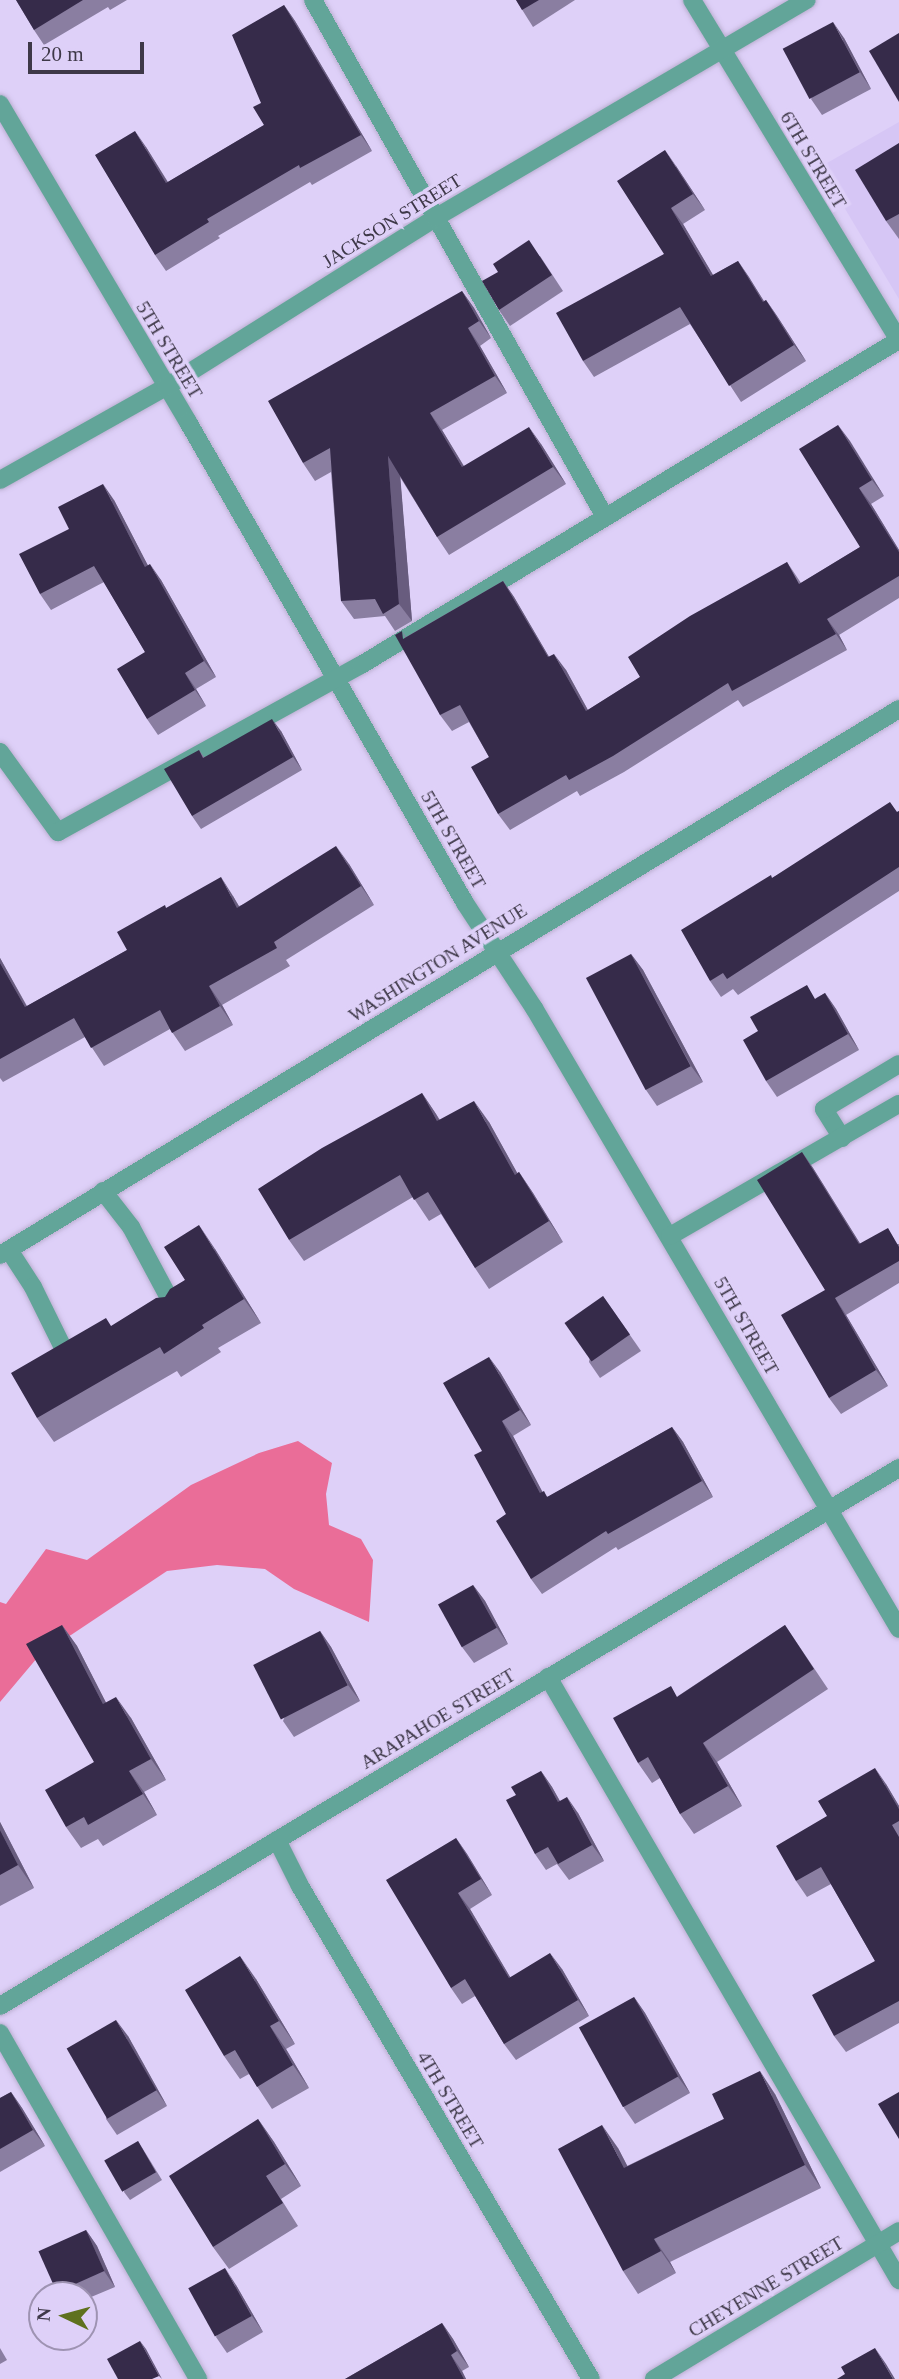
<!DOCTYPE html>
<style>
body{margin:0}
#map{position:relative;width:899px;height:2379px;overflow:hidden;background:#ded0f8;font-family:Georgia,serif}
div>[style]{position:absolute}
[style*='--x']{left:calc(var(--x)*1px);top:calc(var(--y)*1px);width:calc(var(--w)*1px);rotate:calc(var(--a)*1deg)}
.built>*{inset:0;background:#d6c6f5}
.forest>*{inset:0;background:#ea6d98}
.roads{filter:drop-shadow(0 0 2px #bbafd1) drop-shadow(0 0 2px #bbafd1)}
.minor>*{height:18px;margin:-9px;padding:0 9px;transform-origin:9px;border-radius:9px;background:#62a599}
.wall>*{inset:0;background:#8a7ea1}
.shaded-wall>*{inset:0;background:#685c7e}
.building>*{inset:0;background:#362b4a;transform-origin:0 0}
span{translate:-50% -50%;white-space:nowrap;text-align:center;line-height:1.15;-webkit-text-stroke:7px #ded0f8;paint-order:stroke}
.street-label{font-size:19px;color:#3e3848}
.north{position:absolute;left:28px;top:2281px;width:70px;height:70px;box-sizing:border-box;background:#ded0f8;border:2px solid #9e93b2;border-radius:50%;rotate:275deg;font-size:19px;font-weight:700;line-height:28px;text-align:center;color:#3e3848}
.north::after{content:'';display:block;margin:auto;width:24px;height:32px;background:#5f711e;clip-path:polygon(50% 0,100% 100%,50% 72%,0 100%)}
.scale{position:absolute;left:28px;top:42px;width:116px;height:32px;box-sizing:border-box;border:4px solid #3e3848;border-top:0;padding-left:9px;font-size:21px;line-height:24px;white-space:nowrap;color:#3e3848;-webkit-text-stroke:5px #ded0f8;paint-order:stroke}
</style>
<div id="map">
<div class="built">
<div style="clip-path:polygon(899px 122px,899px 299px,820px 167px)"></div>
</div>
<div class="forest">
<div style="clip-path:polygon(298px 1441px,332px 1463px,326px 1494px,329px 1525px,361px 1539px,373px 1560px,369px 1622px,294px 1589px,265px 1569px,217px 1565px,167px 1571px,71px 1635px,48px 1645px,0 1702px,0 1602px,6px 1604px,46px 1549px,87px 1560px,191px 1485px,259px 1453px)"></div>
</div>
<div class="roads">
<div class="minor">
<div style="--x:313;--y:0;--w:594;--a:60.54"></div>
<div style="--x:692;--y:0;--w:399;--a:58.7"></div>
<div style="--x:0;--y:104;--w:369;--a:59.4"></div>
<div style="--x:188;--y:422;--w:555;--a:60.06"></div>
<div style="--x:465;--y:903;--w:126;--a:56.7"></div>
<div style="--x:534;--y:1008;--w:720;--a:59.55"></div>
<div style="--x:0;--y:480;--w:190;--a:-29.3"></div>
<div style="--x:166;--y:387;--w:318;--a:-32.1"></div>
<div style="--x:435;--y:218;--w:431;--a:-30.4"></div>
<div style="--x:0;--y:752;--w:99;--a:54.1"></div>
<div style="--x:58;--y:832;--w:346;--a:-28.9"></div>
<div style="--x:361;--y:665;--w:629;--a:-31.14"></div>
<div style="--x:842;--y:1138;--w:34;--a:-122"></div>
<div style="--x:824;--y:1109;--w:87;--a:-31"></div>
<div style="--x:103;--y:1191;--w:46;--a:52.1"></div>
<div style="--x:131;--y:1227;--w:95;--a:61.8"></div>
<div style="--x:670;--y:1236;--w:264;--a:-30"></div>
<div style="--x:9;--y:1250;--w:44;--a:57"></div>
<div style="--x:33;--y:1287;--w:81;--a:63.7"></div>
<div style="--x:0;--y:1255;--w:1052;--a:-31.27"></div>
<div style="--x:548;--y:1677;--w:698;--a:59.8"></div>
<div style="--x:277;--y:1840;--w:51;--a:63.4"></div>
<div style="--x:300;--y:1886;--w:572;--a:59.45"></div>
<div style="--x:0;--y:2006;--w:1048;--a:-30.9"></div>
<div style="--x:0;--y:2033;--w:399;--a:60.2"></div>
<div style="--x:654;--y:2379;--w:286;--a:-31.1"></div>
</div>
</div>
<div class="wall">
<div style="clip-path:polygon(16px 0,127px 0,110px 10px,108px 7px,44px 45px,34px 30px)"></div>
<div style="clip-path:polygon(516px 0,575px 0,533px 27px)"></div>
<div style="clip-path:polygon(284px 5px,295px 21px,372px 151px,312px 185px,310px 182px,218px 236px,220px 238px,166px 271px,155px 255px,146px 147px,168px 182px,264px 125px,261px 103px)"></div>
<div style="clip-path:polygon(844px 38px,871px 89px,822px 115px,811px 99px)"></div>
<div style="clip-path:polygon(899px 143px,899px 239px,886px 221px)"></div>
<div style="clip-path:polygon(676px 166px,705px 210px,683px 224px,713px 275px,738px 261px,764px 301px,766px 300px,777px 316px,806px 361px,741px 402px,690px 324px,594px 377px,583px 361px,664px 254px)"></div>
<div style="clip-path:polygon(540px 256px,563px 291px,510px 326px,499px 310px,498px 272px)"></div>
<div style="clip-path:polygon(462px 291px,474px 308px,491px 338px,480px 346px,507px 393px,442px 430px,464px 466px,541px 444px,566px 484px,449px 555px,437px 537px,400px 477px,412px 621px,395px 631px,385px 616px,354px 619px,341px 601px,331px 472px,315px 481px,303px 463px)"></div>
<div style="clip-path:polygon(838px 425px,884px 496px,871px 504px,899px 550px,899px 598px,839px 635px,847px 650px,743px 707px,738px 700px,624px 772px,580px 796px,577px 791px,510px 830px,498px 814px,489px 757px,469px 722px,452px 731px,440px 715px,402px 631px,406px 637px,503px 581px,514px 597px,549px 657px,566px 670px,588px 710px,640px 677px,787px 562px,801px 583px,860px 547px)"></div>
<div style="clip-path:polygon(114px 500px,148px 566px,161px 580px,216px 677px,196px 689px,206px 706px,158px 735px,147px 719px,145px 652px,104px 582px,51px 610px,40px 594px,69px 529px)"></div>
<div style="clip-path:polygon(281px 731px,302px 770px,201px 829px,192px 816px,199px 750px,204px 757px)"></div>
<div style="clip-path:polygon(899px 811px,899px 891px,738px 995px,733px 989px,721px 997px,710px 981px,772px 878px)"></div>
<div style="clip-path:polygon(349px 864px,374px 905px,286px 960px,290px 966px,222px 1005px,233px 1025px,185px 1051px,170px 1029px,104px 1066px,85px 1037px,3px 1082px,0 1078px,0 958px,27px 1006px,127px 950px,167px 908px,233px 896px,239px 906px)"></div>
<div style="clip-path:polygon(631px 954px,643px 970px,703px 1082px,657px 1106px,646px 1090px)"></div>
<div style="clip-path:polygon(825px 993px,836px 1009px,859px 1050px,777px 1097px,766px 1081px,816px 998px)"></div>
<div style="clip-path:polygon(422px 1093px,440px 1120px,489px 1122px,517px 1173px,519px 1172px,533px 1193px,563px 1242px,489px 1289px,475px 1268px,441px 1214px,429px 1221px,413px 1197px,304px 1261px,289px 1240px)"></div>
<div style="clip-path:polygon(802px 1152px,813px 1168px,860px 1244px,899px 1244px,899px 1283px,846px 1315px,888px 1386px,841px 1414px,829px 1398px,825px 1290px)"></div>
<div style="clip-path:polygon(215px 1249px,261px 1323px,218px 1348px,221px 1352px,181px 1377px,177px 1371px,54px 1442px,37px 1418px,112px 1326px,165px 1297px,185px 1280px)"></div>
<div style="clip-path:polygon(603px 1296px,641px 1351px,600px 1378px,589px 1362px)"></div>
<div style="clip-path:polygon(500px 1372px,531px 1425px,513px 1436px,542px 1492px,548px 1497px,672px 1427px,683px 1442px,713px 1497px,618px 1550px,616px 1547px,542px 1594px,531px 1579px,482px 1451px)"></div>
<div style="clip-path:polygon(473px 1585px,485px 1601px,508px 1644px,474px 1663px,462px 1647px)"></div>
<div style="clip-path:polygon(62px 1625px,77px 1646px,106px 1703px,131px 1718px,166px 1780px,144px 1792px,157px 1815px,103px 1846px,98px 1839px,81px 1848px,66px 1827px,94px 1762px)"></div>
<div style="clip-path:polygon(785px 1625px,828px 1689px,717px 1762px,742px 1806px,694px 1834px,680px 1814px,660px 1778px,652px 1783px,638px 1763px,678px 1696px)"></div>
<div style="clip-path:polygon(320px 1631px,331px 1647px,360px 1701px,294px 1737px,283px 1721px)"></div>
<div style="clip-path:polygon(541px 1771px,552px 1787px,560px 1801px,578px 1813px,604px 1861px,569px 1880px,557px 1864px,546px 1870px,535px 1854px,516px 1795px)"></div>
<div style="clip-path:polygon(886px 1784px,899px 1806px,899px 2023px,846px 2052px,834px 2036px,875px 1961px,831px 1884px,807px 1897px,796px 1881px)"></div>
<div style="clip-path:polygon(0 1822px,34px 1888px,0 1906px)"></div>
<div style="clip-path:polygon(456px 1838px,467px 1854px,492px 1895px,470px 1909px,510px 1977px,562px 1969px,589px 2016px,516px 2060px,504px 2044px,475px 1996px,462px 2004px,451px 1988px)"></div>
<div style="clip-path:polygon(256px 1979px,295px 2044px,286px 2049px,309px 2088px,272px 2109px,249px 2074px,240px 2079px,224px 2056px)"></div>
<div style="clip-path:polygon(634px 1997px,645px 2013px,690px 2093px,635px 2124px,624px 2108px)"></div>
<div style="clip-path:polygon(128px 2036px,167px 2106px,117px 2135px,106px 2119px)"></div>
<div style="clip-path:polygon(11px 2092px,22px 2108px,45px 2146px,0 2172px,0 2098px)"></div>
<div style="clip-path:polygon(775px 2094px,821px 2188px,670px 2262px,676px 2273px,638px 2294px,623px 2271px,618px 2148px,627px 2166px)"></div>
<div style="clip-path:polygon(258px 2119px,274px 2142px,301px 2186px,281px 2199px,298px 2226px,229px 2269px,213px 2247px)"></div>
<div style="clip-path:polygon(138px 2141px,162px 2180px,130px 2200px,124px 2192px)"></div>
<div style="clip-path:polygon(86px 2230px,97px 2246px,115px 2287px,84px 2300px,84px 2295px,58px 2295px,55px 2291px)"></div>
<div style="clip-path:polygon(236px 2285px,263px 2332px,227px 2353px,216px 2337px)"></div>
<div style="clip-path:polygon(442px 2323px,453px 2339px,469px 2367px,462px 2371px,466px 2379px,345px 2379px)"></div>
<div style="clip-path:polygon(0 2348px,7px 2360px,0 2364px)"></div>
</div>
<div class="shaded-wall">
<div style="clip-path:polygon(284px 5px,295px 21px,372px 151px,361px 135px)"></div>
<div style="clip-path:polygon(833px 22px,844px 38px,871px 89px,860px 72px)"></div>
<div style="clip-path:polygon(135px 131px,146px 147px,178px 199px,166px 183px)"></div>
<div style="clip-path:polygon(665px 150px,676px 166px,705px 210px,693px 194px)"></div>
<div style="clip-path:polygon(671px 208px,683px 224px,723px 292px,711px 276px)"></div>
<div style="clip-path:polygon(738px 261px,749px 277px,774px 318px,763px 302px)"></div>
<div style="clip-path:polygon(462px 291px,474px 308px,491px 338px,479px 321px)"></div>
<div style="clip-path:polygon(766px 300px,777px 316px,806px 361px,794px 345px)"></div>
<div style="clip-path:polygon(468px 328px,480px 346px,507px 393px,495px 376px)"></div>
<div style="clip-path:polygon(430px 413px,442px 430px,475px 485px,462px 467px)"></div>
<div style="clip-path:polygon(838px 425px,850px 441px,884px 496px,872px 480px)"></div>
<div style="clip-path:polygon(529px 427px,541px 444px,566px 484px,553px 467px)"></div>
<div style="clip-path:polygon(388px 456px,400px 473px,412px 621px,399px 604px)"></div>
<div style="clip-path:polygon(103px 484px,114px 500px,157px 583px,145px 567px)"></div>
<div style="clip-path:polygon(859px 488px,871px 504px,899px 550px,899px 552px)"></div>
<div style="clip-path:polygon(150px 564px,161px 580px,216px 677px,204px 661px)"></div>
<div style="clip-path:polygon(503px 581px,514px 597px,559px 674px,548px 657px)"></div>
<div style="clip-path:polygon(827px 619px,839px 635px,847px 650px,836px 634px)"></div>
<div style="clip-path:polygon(554px 654px,566px 670px,597px 727px,586px 711px)"></div>
<div style="clip-path:polygon(185px 673px,196px 689px,206px 706px,195px 690px)"></div>
<div style="clip-path:polygon(272px 719px,281px 731px,302px 770px,293px 757px)"></div>
<div style="clip-path:polygon(336px 846px,349px 864px,374px 905px,361px 886px)"></div>
<div style="clip-path:polygon(221px 877px,233px 896px,250px 926px,237px 908px)"></div>
<div style="clip-path:polygon(631px 954px,643px 970px,703px 1082px,691px 1066px)"></div>
<div style="clip-path:polygon(0 958px,37px 1025px,25px 1007px,0 963px)"></div>
<div style="clip-path:polygon(209px 986px,222px 1005px,233px 1025px,220px 1006px)"></div>
<div style="clip-path:polygon(825px 993px,836px 1009px,859px 1050px,848px 1034px)"></div>
<div style="clip-path:polygon(422px 1093px,436px 1114px,452px 1143px,437px 1121px)"></div>
<div style="clip-path:polygon(474px 1101px,489px 1122px,530px 1196px,515px 1175px)"></div>
<div style="clip-path:polygon(802px 1152px,813px 1168px,871px 1261px,859px 1244px)"></div>
<div style="clip-path:polygon(519px 1172px,533px 1193px,563px 1242px,549px 1221px)"></div>
<div style="clip-path:polygon(199px 1225px,215px 1249px,261px 1323px,244px 1299px)"></div>
<div style="clip-path:polygon(835px 1298px,846px 1315px,888px 1386px,876px 1370px)"></div>
<div style="clip-path:polygon(489px 1357px,500px 1372px,531px 1425px,520px 1410px)"></div>
<div style="clip-path:polygon(502px 1421px,513px 1436px,551px 1508px,540px 1493px)"></div>
<div style="clip-path:polygon(672px 1427px,683px 1442px,713px 1497px,702px 1481px)"></div>
<div style="clip-path:polygon(473px 1585px,485px 1601px,508px 1644px,497px 1628px)"></div>
<div style="clip-path:polygon(62px 1625px,77px 1646px,118px 1726px,103px 1704px)"></div>
<div style="clip-path:polygon(320px 1631px,331px 1647px,360px 1701px,348px 1685px)"></div>
<div style="clip-path:polygon(116px 1697px,131px 1718px,166px 1780px,151px 1759px)"></div>
<div style="clip-path:polygon(703px 1743px,717px 1762px,742px 1806px,728px 1786px)"></div>
<div style="clip-path:polygon(875px 1768px,886px 1784px,899px 1806px,899px 1809px)"></div>
<div style="clip-path:polygon(129px 1771px,144px 1792px,157px 1815px,143px 1794px)"></div>
<div style="clip-path:polygon(541px 1771px,552px 1787px,569px 1818px,558px 1802px)"></div>
<div style="clip-path:polygon(567px 1797px,578px 1813px,604px 1861px,592px 1845px)"></div>
<div style="clip-path:polygon(0 1822px,34px 1888px,18px 1865px,0 1830px)"></div>
<div style="clip-path:polygon(456px 1838px,467px 1854px,492px 1895px,481px 1879px)"></div>
<div style="clip-path:polygon(458px 1893px,470px 1909px,520px 1994px,509px 1978px)"></div>
<div style="clip-path:polygon(550px 1953px,562px 1969px,589px 2016px,578px 2000px)"></div>
<div style="clip-path:polygon(240px 1956px,256px 1979px,295px 2044px,279px 2021px)"></div>
<div style="clip-path:polygon(634px 1997px,645px 2013px,690px 2093px,678px 2077px)"></div>
<div style="clip-path:polygon(116px 2020px,128px 2036px,167px 2106px,156px 2090px)"></div>
<div style="clip-path:polygon(270px 2026px,286px 2049px,309px 2088px,293px 2065px)"></div>
<div style="clip-path:polygon(760px 2071px,775px 2094px,821px 2188px,805px 2165px)"></div>
<div style="clip-path:polygon(11px 2092px,22px 2108px,45px 2146px,33px 2130px)"></div>
<div style="clip-path:polygon(258px 2119px,274px 2142px,301px 2186px,285px 2164px)"></div>
<div style="clip-path:polygon(602px 2125px,618px 2148px,640px 2190px,624px 2168px)"></div>
<div style="clip-path:polygon(86px 2230px,97px 2246px,115px 2287px,104px 2271px)"></div>
<div style="clip-path:polygon(654px 2239px,670px 2262px,676px 2273px,661px 2251px)"></div>
<div style="clip-path:polygon(225px 2268px,236px 2285px,263px 2332px,252px 2316px)"></div>
<div style="clip-path:polygon(442px 2323px,453px 2339px,469px 2367px,457px 2351px)"></div>
<div style="clip-path:polygon(140px 2341px,146px 2349px,162px 2379px,159px 2376px)"></div>
<div style="clip-path:polygon(875px 2348px,886px 2364px,895px 2379px,893px 2379px)"></div>
<div style="clip-path:polygon(451px 2355px,462px 2371px,466px 2379px,464px 2379px)"></div>
</div>
<div class="building">
<div style="clip-path:polygon(16px 0,83px 0,34px 30px)"></div>
<div style="clip-path:polygon(516px 0,539px 0,522px 10px)"></div>
<div style="clip-path:polygon(284px 5px,361px 135px,300px 168px,299px 165px,207px 219px,209px 222px,155px 255px,95px 155px,135px 131px,166px 183px,264px 125px,253px 107px,261px 103px,232px 35px)"></div>
<div style="left:833px;top:22px;width:57px;height:57px;rotate:62deg"></div>
<div style="clip-path:polygon(899px 33px,899px 102px,869px 51px)"></div>
<div style="clip-path:polygon(899px 143px,899px 214px,886px 221px,855px 170px)"></div>
<div style="clip-path:polygon(665px 150px,693px 194px,671px 208px,711px 276px,738px 261px,763px 302px,766px 300px,794px 345px,729px 386px,680px 307px,583px 361px,556px 313px,664px 254px,617px 181px)"></div>
<div style="clip-path:polygon(529px 240px,552px 275px,499px 310px,482px 281px,498px 272px,493px 264px)"></div>
<div style="clip-path:polygon(462px 291px,479px 321px,468px 328px,495px 376px,430px 413px,462px 467px,529px 427px,553px 467px,437px 537px,388px 456px,399px 604px,383px 614px,375px 599px,341px 601px,330px 448px,303px 463px,268px 401px)"></div>
<div style="clip-path:polygon(838px 425px,872px 480px,859px 488px,899px 552px,899px 576px,827px 619px,836px 634px,732px 691px,728px 683px,613px 756px,569px 780px,566px 775px,498px 814px,471px 767px,489px 757px,460px 705px,440px 715px,395px 635px,402px 631px,403px 639px,503px 581px,548px 657px,554px 654px,586px 711px,640px 677px,628px 657px,690px 616px,787px 562px,799px 584px,860px 547px,799px 449px)"></div>
<div style="clip-path:polygon(103px 484px,145px 567px,150px 564px,204px 661px,185px 673px,195px 690px,147px 719px,117px 669px,145px 652px,94px 566px,40px 594px,19px 554px,69px 529px,58px 507px)"></div>
<div style="clip-path:polygon(272px 719px,293px 757px,192px 816px,164px 769px,199px 750px,203px 758px)"></div>
<div style="clip-path:polygon(890px 802px,897px 812px,899px 811px,899px 867px,727px 979px,723px 973px,710px 981px,681px 930px,771px 875px,772px 878px)"></div>
<div style="clip-path:polygon(336px 846px,361px 886px,274px 942px,277px 948px,209px 986px,220px 1006px,172px 1033px,160px 1010px,91px 1048px,74px 1018px,0 1059px,0 963px,25px 1007px,127px 950px,117px 932px,165px 905px,166px 908px,221px 877px,237px 908px)"></div>
<div style="left:631px;top:954px;width:127px;height:51px;rotate:62deg"></div>
<div style="clip-path:polygon(807px 985px,815px 999px,825px 993px,848px 1034px,766px 1081px,743px 1040px,758px 1031px,750px 1017px)"></div>
<div style="clip-path:polygon(422px 1093px,437px 1121px,474px 1101px,515px 1175px,519px 1172px,549px 1221px,475px 1268px,428px 1192px,414px 1200px,400px 1175px,289px 1240px,258px 1189px,322px 1148px)"></div>
<div style="clip-path:polygon(802px 1152px,859px 1244px,888px 1228px,899px 1247px,899px 1261px,835px 1298px,876px 1370px,829px 1398px,781px 1315px,825px 1290px,757px 1180px)"></div>
<div style="clip-path:polygon(199px 1225px,244px 1299px,202px 1325px,204px 1328px,164px 1354px,160px 1347px,37px 1418px,11px 1373px,106px 1318px,111px 1326px,156px 1298px,165px 1297px,170px 1289px,185px 1280px,164px 1247px)"></div>
<div style="left:603px;top:1296px;width:47px;height:47px;rotate:55deg"></div>
<div style="clip-path:polygon(489px 1357px,520px 1410px,502px 1421px,540px 1493px,544px 1491px,547px 1497px,672px 1427px,702px 1481px,608px 1534px,606px 1531px,531px 1579px,496px 1521px,506px 1514px,474px 1455px,482px 1451px,443px 1383px)"></div>
<div style="left:473px;top:1585px;width:49px;height:40px;rotate:61deg"></div>
<div style="clip-path:polygon(62px 1625px,103px 1704px,116px 1697px,151px 1759px,129px 1771px,143px 1794px,88px 1825px,84px 1817px,66px 1827px,45px 1790px,94px 1762px,26px 1644px)"></div>
<div style="clip-path:polygon(785px 1625px,814px 1669px,703px 1743px,728px 1786px,680px 1814px,648px 1757px,638px 1763px,613px 1718px,671px 1686px,677px 1697px)"></div>
<div style="left:320px;top:1631px;width:61px;height:75px;rotate:63deg"></div>
<div style="clip-path:polygon(875px 1768px,899px 1809px,899px 1821px,892px 1825px,899px 1837px,899px 2001px,834px 2036px,812px 1995px,875px 1961px,821px 1867px,796px 1881px,776px 1846px,827px 1816px,818px 1801px)"></div>
<div style="clip-path:polygon(541px 1771px,558px 1802px,567px 1797px,592px 1845px,558px 1864px,548px 1847px,535px 1854px,506px 1800px,516px 1795px,511px 1787px)"></div>
<div style="clip-path:polygon(0 1830px,18px 1865px,0 1875px)"></div>
<div style="clip-path:polygon(456px 1838px,481px 1879px,458px 1893px,509px 1978px,550px 1953px,578px 2000px,504px 2044px,465px 1979px,451px 1988px,386px 1880px)"></div>
<div style="clip-path:polygon(240px 1956px,279px 2021px,270px 2026px,293px 2065px,257px 2087px,235px 2050px,224px 2056px,185px 1990px)"></div>
<div style="left:634px;top:1997px;width:91px;height:63px;rotate:61deg"></div>
<div style="left:116px;top:2020px;width:81px;height:57px;rotate:60deg"></div>
<div style="clip-path:polygon(760px 2071px,805px 2165px,654px 2239px,661px 2251px,623px 2271px,558px 2149px,602px 2125px,624px 2168px,724px 2119px,712px 2094px)"></div>
<div style="clip-path:polygon(11px 2092px,33px 2130px,0 2149px,0 2098px)"></div>
<div style="clip-path:polygon(899px 2092px,899px 2139px,878px 2104px)"></div>
<div style="clip-path:polygon(258px 2119px,285px 2164px,266px 2176px,283px 2203px,213px 2247px,169px 2176px)"></div>
<div style="left:138px;top:2141px;width:36px;height:39px;rotate:60deg"></div>
<div style="left:86px;top:2230px;width:45px;height:52px;rotate:66deg"></div>
<div style="left:225px;top:2268px;width:55px;height:42px;rotate:61deg"></div>
<div style="clip-path:polygon(442px 2323px,457px 2351px,451px 2355px,464px 2379px,345px 2379px)"></div>
<div style="clip-path:polygon(140px 2341px,159px 2376px,152px 2379px,118px 2379px,107px 2359px)"></div>
<div style="clip-path:polygon(875px 2348px,893px 2379px,837px 2379px,845px 2374px,841px 2367px)"></div>
</div>
<div class="street-label">
<span style="left:813px;top:160px;rotate:59deg">6TH STREET</span>
<span style="left:392px;top:221px;rotate:-32deg">JACKSON STREET</span>
<span style="left:169px;top:350px;rotate:59deg">5TH STREET</span>
<span style="left:453px;top:840px;rotate:60deg">5TH STREET</span>
<span style="left:438px;top:963px;rotate:-32deg">WASHINGTON AVENUE</span>
<span style="left:746px;top:1326px;rotate:60deg">5TH STREET</span>
<span style="left:438px;top:1719px;rotate:-31deg">ARAPAHOE STREET</span>
<span style="left:450px;top:2100px;rotate:59deg">4TH STREET</span>
<span style="left:766px;top:2287px;rotate:-31deg">CHEYENNE STREET</span>
</div>
<div class="north">N</div>
<div class="scale">20 m</div>
</div>
